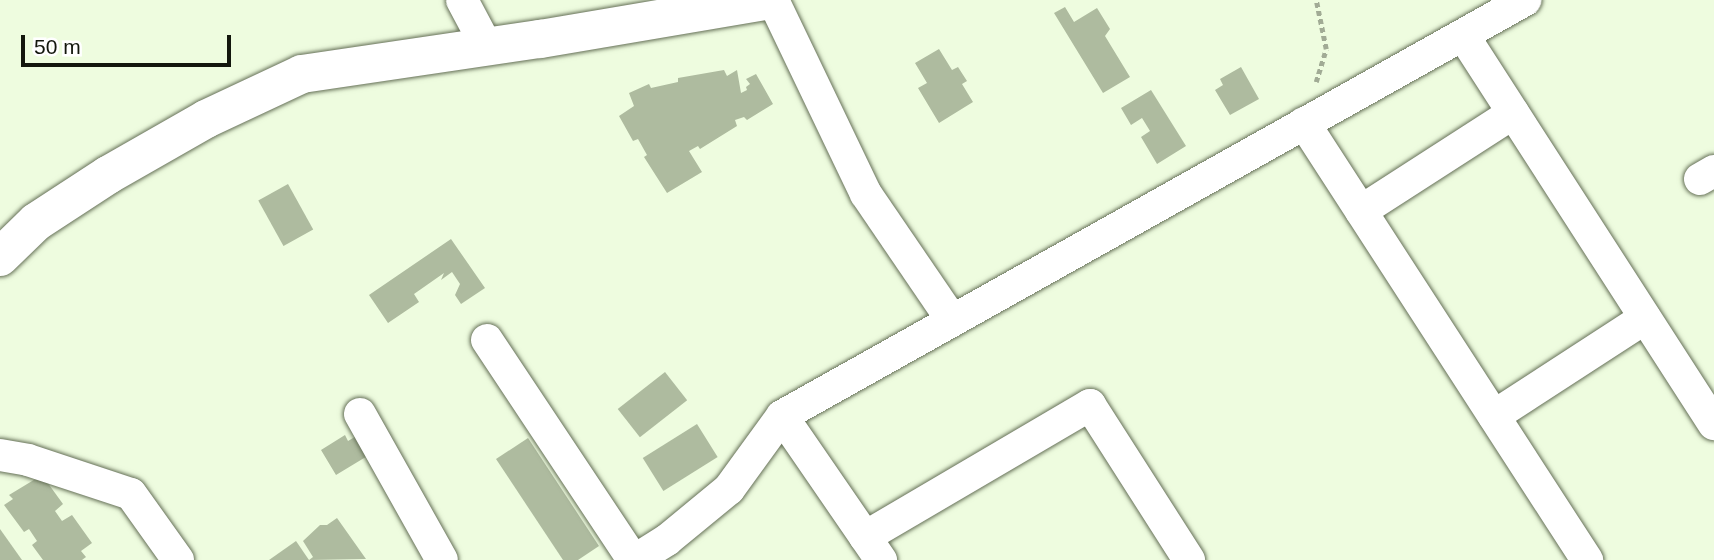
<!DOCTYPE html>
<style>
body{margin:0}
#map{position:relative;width:1714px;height:560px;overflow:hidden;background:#eefcdf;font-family:Helvetica,sans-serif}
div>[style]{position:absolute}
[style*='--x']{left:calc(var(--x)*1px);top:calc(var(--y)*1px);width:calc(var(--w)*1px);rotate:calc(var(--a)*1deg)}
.building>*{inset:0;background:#aebb9f;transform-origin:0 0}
.path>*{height:4.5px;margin-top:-2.25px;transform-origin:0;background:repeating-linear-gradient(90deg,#a1ab95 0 5px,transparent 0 8.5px)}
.roads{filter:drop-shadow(0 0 2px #657057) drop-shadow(0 0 2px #657057)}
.street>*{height:32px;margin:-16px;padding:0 16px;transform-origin:16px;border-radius:16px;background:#fff}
.secondary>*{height:38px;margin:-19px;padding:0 19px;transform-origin:19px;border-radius:19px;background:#fff}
span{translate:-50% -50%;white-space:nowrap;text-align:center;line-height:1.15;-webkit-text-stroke:6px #fff;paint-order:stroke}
.scale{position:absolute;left:21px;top:35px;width:210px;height:32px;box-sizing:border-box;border:4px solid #13170d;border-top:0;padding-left:9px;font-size:21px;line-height:24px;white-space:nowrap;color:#13170d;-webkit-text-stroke:5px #fff;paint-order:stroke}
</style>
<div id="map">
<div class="building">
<div style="clip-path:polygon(1065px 7px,1074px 22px,1097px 8px,1110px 29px,1105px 36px,1130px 77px,1103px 93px,1054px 13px)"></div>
<div style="clip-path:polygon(939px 49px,952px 70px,958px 67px,967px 81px,962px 84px,973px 102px,939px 123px,918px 88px,927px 83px,915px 63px)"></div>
<div style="clip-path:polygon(1241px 67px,1259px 99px,1230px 115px,1215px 90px,1223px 85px,1220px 79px)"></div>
<div style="clip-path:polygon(724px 70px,727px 76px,737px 70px,741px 93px,747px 90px,746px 87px,750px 84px,746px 79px,756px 74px,773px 104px,747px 120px,744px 117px,735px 120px,737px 126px,700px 149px,698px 146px,689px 151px,702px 172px,667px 193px,644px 157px,647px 155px,638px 139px,633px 141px,619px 116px,634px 106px,629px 93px,649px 84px,651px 88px,678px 82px,678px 78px)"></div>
<div style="clip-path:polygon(1151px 90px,1186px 146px,1157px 164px,1141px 137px,1150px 131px,1142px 118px,1131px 125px,1121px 108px)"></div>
<div style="left:288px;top:184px;width:52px;height:34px;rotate:61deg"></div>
<div style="clip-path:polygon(451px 239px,485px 288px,461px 304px,455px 295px,460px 284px,452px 272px,441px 280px,444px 273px,414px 294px,419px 302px,388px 323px,369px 295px)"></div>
<div style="left:665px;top:372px;width:36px;height:60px;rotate:52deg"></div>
<div style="left:697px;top:424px;width:39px;height:64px;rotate:58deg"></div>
<div style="clip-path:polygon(363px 432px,374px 452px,336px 475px,321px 450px,345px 435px,348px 441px)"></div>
<div style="clip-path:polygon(528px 438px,599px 546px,578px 560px,563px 560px,496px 459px)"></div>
<div style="clip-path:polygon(42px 475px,63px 504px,55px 511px,62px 521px,72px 515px,92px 543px,81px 551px,86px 557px,82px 560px,43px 560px,32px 545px,37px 541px,29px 529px,24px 532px,4px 505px,13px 499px,9px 495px)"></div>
<div style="clip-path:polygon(337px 518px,366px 559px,309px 560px,313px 557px,303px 541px,320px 525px,327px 525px)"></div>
<div style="clip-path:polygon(0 529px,22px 560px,0 560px)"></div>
<div style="clip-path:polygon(296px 541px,309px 560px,269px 560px)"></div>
</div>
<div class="path">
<div style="--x:1316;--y:82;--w:34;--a:-73"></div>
<div style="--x:1326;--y:49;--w:50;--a:-101.5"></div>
</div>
<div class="roads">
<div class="street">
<div style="--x:462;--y:0;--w:53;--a:62"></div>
<div style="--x:773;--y:0;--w:215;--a:64.4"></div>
<div style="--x:866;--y:194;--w:153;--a:55.7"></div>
<div style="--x:1463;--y:35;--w:463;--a:57.2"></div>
<div style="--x:1304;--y:123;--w:521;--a:57.07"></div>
<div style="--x:1700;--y:179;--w:16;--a:-30"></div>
<div style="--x:1361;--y:211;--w:181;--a:-32.8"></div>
<div style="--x:487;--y:340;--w:264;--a:56.4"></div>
<div style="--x:360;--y:414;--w:167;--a:60.7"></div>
<div style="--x:782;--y:416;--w:175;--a:55.5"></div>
<div style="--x:1494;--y:416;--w:180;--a:-33"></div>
<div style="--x:0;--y:455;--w:28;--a:10"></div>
<div style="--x:28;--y:460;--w:108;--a:18.3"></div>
<div style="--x:131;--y:494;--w:81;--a:54.5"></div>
<div style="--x:865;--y:537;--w:261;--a:-30.4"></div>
<div style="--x:1090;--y:405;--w:184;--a:57.4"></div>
<div style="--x:635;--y:560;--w:38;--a:-32"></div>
<div style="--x:667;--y:540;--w:80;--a:-39.4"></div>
<div style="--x:729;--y:489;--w:90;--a:-54"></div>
<div style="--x:782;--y:416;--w:852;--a:-29.24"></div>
</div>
<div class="secondary">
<div style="--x:0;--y:257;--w:50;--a:-44.2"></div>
<div style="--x:36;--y:222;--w:86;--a:-33.1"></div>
<div style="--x:108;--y:175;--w:113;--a:-29.7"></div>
<div style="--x:206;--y:119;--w:106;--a:-25.1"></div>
<div style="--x:302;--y:74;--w:241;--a:-8.4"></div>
<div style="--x:540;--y:39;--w:233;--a:-9.6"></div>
</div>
</div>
<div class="scale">50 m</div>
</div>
